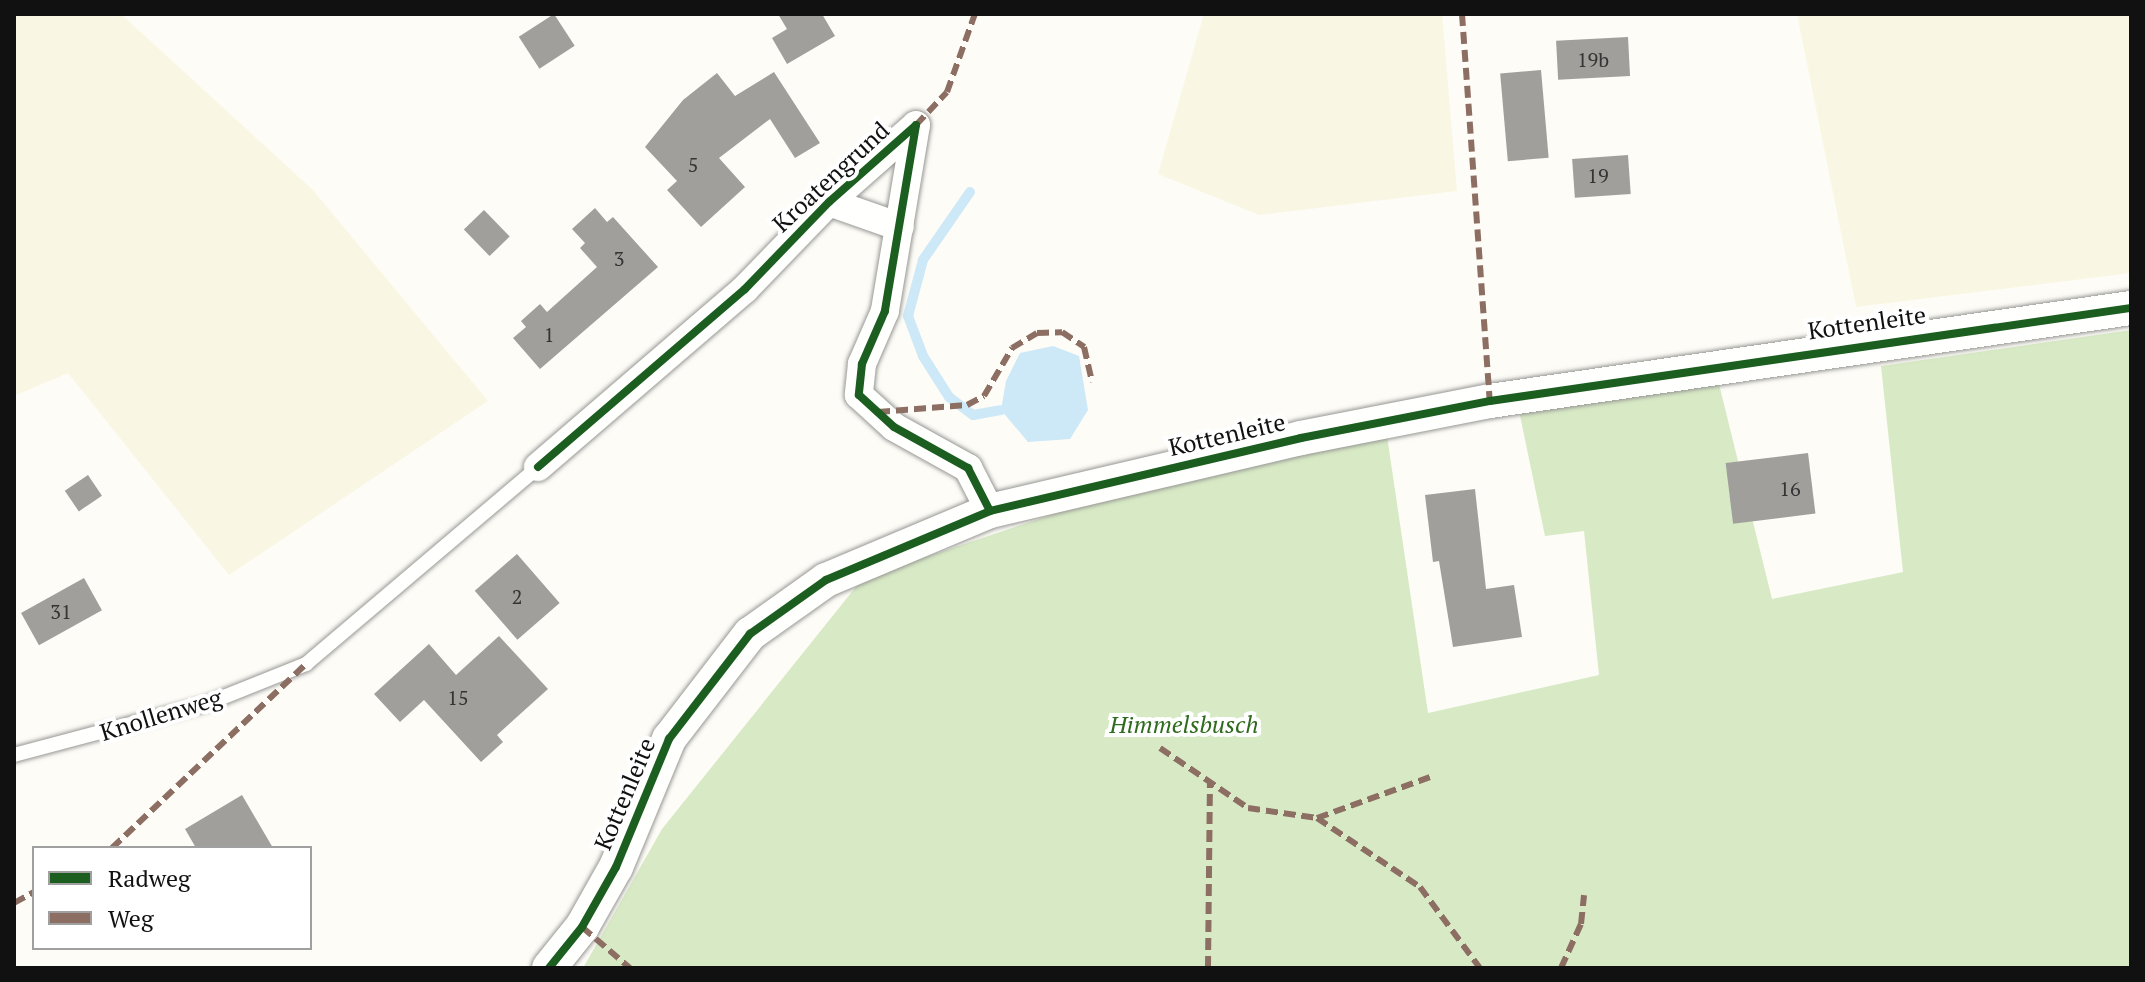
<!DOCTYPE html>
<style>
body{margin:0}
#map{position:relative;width:2145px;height:982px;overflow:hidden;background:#fdfcf7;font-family:"PT Serif",serif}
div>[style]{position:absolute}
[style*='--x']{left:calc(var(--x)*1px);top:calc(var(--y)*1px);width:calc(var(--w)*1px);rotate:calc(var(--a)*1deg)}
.farmland>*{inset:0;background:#f9f7e4}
.forest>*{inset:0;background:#d8eac5}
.water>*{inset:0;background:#cde8f7}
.stream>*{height:10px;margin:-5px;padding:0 5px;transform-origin:5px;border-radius:5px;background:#cde8f7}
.building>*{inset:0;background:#a19f9c;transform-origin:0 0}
.roads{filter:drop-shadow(0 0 2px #979795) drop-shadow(0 0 2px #979795)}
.service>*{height:14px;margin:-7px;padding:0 7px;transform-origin:7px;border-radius:7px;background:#fffffe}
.minor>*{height:28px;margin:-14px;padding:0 14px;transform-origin:14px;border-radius:14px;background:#fffffe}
.tertiary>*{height:34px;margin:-17px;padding:0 17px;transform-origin:17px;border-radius:17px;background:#fffffe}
.quiet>*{height:6px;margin-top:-3px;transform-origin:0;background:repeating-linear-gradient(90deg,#8d6e63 0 12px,transparent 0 18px)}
.cycleway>*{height:8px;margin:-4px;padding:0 4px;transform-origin:4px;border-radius:4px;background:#1b5e20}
span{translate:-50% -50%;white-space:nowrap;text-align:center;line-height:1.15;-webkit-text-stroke:8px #fff;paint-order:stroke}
.number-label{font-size:20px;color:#353434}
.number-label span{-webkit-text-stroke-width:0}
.street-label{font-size:24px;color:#111}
.park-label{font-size:24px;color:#2f6b1f;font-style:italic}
.frame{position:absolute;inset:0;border:16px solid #111;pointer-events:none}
.legend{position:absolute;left:32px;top:846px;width:280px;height:104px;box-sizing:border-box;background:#fff;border:2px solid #a0a0a0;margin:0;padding:10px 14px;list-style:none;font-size:24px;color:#111}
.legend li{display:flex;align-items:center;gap:16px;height:40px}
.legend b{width:40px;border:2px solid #a0a0a0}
</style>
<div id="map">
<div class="farmland">
<div style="clip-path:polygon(14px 14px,121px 14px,313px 190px,488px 401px,229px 575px,68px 373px,14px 396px)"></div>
<div style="clip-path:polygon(1204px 14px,1442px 14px,1457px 191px,1259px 215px,1158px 174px)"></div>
<div style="clip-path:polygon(1797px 14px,2131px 14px,2131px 273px,1856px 307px)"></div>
</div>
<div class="forest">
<div style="clip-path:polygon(2131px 330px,2131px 968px,583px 968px,662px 829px,863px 578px,1236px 453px,1387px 436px,1428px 713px,1599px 675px,1584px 531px,1545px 536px,1517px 401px,1719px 384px,1772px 599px,1903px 572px,1881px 366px)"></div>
</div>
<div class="water">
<div style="clip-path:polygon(1053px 346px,1079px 356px,1088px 410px,1070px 439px,1028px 442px,1001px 410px,1006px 381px,1020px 353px)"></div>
</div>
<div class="stream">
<div style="--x:970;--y:192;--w:83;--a:124.7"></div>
<div style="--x:923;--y:260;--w:58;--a:105"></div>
<div style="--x:908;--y:316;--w:43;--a:69.4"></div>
<div style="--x:923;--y:356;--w:49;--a:57.6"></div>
<div style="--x:949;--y:397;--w:30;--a:37"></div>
<div style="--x:973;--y:415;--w:28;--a:-10"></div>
</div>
<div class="building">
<div style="left:554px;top:14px;width:38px;height:42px;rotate:57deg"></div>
<div style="clip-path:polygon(778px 14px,822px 14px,835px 36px,787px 64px,772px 38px,787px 29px)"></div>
<div style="left:1628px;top:37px;width:39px;height:72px;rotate:87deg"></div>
<div style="left:1541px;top:70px;width:88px;height:41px;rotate:85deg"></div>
<div style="clip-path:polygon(774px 72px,820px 143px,795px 158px,770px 119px,719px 158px,745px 187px,701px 227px,667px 190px,677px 181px,645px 147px,683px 100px,717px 73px,735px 96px)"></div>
<div style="left:1628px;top:155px;width:39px;height:56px;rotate:86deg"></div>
<div style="clip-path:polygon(595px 208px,607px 222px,613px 217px,658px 267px,540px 369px,513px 338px,526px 327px,521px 321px,540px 304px,547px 312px,597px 267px,580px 248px,585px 243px,572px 229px)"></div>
<div style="left:484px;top:210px;width:37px;height:28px;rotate:46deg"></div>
<div style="left:1808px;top:453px;width:61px;height:83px;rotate:83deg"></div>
<div style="left:88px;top:475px;width:25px;height:28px;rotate:56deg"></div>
<div style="clip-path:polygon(1475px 489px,1486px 589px,1514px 585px,1522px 637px,1453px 647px,1439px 561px,1433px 562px,1425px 495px)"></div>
<div style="left:517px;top:554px;width:65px;height:56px;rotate:49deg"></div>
<div style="left:84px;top:578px;width:37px;height:72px;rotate:61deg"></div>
<div style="clip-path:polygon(499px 636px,548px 689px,497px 735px,503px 742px,481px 762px,424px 700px,400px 722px,374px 694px,429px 644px,456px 675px)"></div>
<div style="clip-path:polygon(242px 795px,273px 848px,196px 848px,185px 829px)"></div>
</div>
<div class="roads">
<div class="service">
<div style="--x:14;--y:755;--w:202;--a:-14.9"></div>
<div style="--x:209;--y:703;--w:105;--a:-21.9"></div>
<div style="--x:306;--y:664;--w:304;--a:-40.3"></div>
</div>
<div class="minor">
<div style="--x:829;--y:202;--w:75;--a:19.4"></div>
<div style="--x:538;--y:467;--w:273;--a:-40.7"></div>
<div style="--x:745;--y:289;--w:121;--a:-46"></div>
<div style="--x:829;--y:202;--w:116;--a:-41.5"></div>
<div style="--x:916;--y:125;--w:189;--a:99.5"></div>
<div style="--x:885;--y:311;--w:58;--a:113.5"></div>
<div style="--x:862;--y:364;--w:31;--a:96"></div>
<div style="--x:859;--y:395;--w:47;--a:42.4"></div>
<div style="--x:894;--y:427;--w:85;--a:29"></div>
<div style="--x:968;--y:468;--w:48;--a:62.9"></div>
</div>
<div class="tertiary">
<div style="--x:549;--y:968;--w:53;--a:-51.2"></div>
<div style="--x:582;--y:927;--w:69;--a:-60.5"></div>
<div style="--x:616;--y:867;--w:139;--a:-67.5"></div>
<div style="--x:669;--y:739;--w:133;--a:-52.4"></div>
<div style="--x:750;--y:634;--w:93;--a:-35.4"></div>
<div style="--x:826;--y:580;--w:178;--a:-22.8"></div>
<div style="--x:990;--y:511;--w:319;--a:-13.2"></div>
<div style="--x:1301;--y:438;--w:193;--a:-11.1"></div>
<div style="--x:1490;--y:401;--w:648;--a:-8.26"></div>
</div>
</div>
<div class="quiet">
<div style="--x:1462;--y:14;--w:388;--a:85.9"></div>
<div style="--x:916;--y:125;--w:45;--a:-46.8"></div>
<div style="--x:947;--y:92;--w:83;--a:-70.3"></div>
<div style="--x:878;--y:412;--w:89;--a:-4.5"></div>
<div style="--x:967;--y:405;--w:19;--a:-28"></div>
<div style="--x:984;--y:396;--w:56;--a:-59.7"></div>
<div style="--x:1012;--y:348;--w:29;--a:-31"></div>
<div style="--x:1037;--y:333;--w:25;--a:-2"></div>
<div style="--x:1062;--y:332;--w:27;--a:34"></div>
<div style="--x:1084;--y:347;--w:36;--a:77"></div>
<div style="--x:1160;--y:748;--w:107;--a:34.3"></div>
<div style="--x:1248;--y:808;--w:70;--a:8.2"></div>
<div style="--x:1317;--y:818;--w:124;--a:33.8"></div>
<div style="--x:1420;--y:887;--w:101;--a:53.5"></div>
<div style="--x:1317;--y:818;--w:120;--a:-19.9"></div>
<div style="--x:112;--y:848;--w:267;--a:-43.5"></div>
<div style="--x:14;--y:903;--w:23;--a:-29"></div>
<div style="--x:582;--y:927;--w:63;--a:40.5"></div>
<div style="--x:1208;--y:968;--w:184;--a:-89.4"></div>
<div style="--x:1561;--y:968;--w:48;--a:-65.6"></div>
<div style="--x:1581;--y:924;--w:29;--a:-84"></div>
</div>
<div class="cycleway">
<div style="--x:538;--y:467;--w:273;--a:-40.7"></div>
<div style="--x:745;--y:289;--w:121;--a:-46"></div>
<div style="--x:829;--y:202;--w:116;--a:-41.5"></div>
<div style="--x:916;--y:125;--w:189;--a:99.5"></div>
<div style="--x:885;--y:311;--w:58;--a:113.5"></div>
<div style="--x:862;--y:364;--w:31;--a:96"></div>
<div style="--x:859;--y:395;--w:47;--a:42.4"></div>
<div style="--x:894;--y:427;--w:85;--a:29"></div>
<div style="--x:968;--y:468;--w:48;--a:62.9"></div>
<div style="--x:549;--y:968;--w:53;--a:-51.2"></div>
<div style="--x:582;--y:927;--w:69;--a:-60.5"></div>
<div style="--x:616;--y:867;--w:139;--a:-67.5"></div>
<div style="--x:669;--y:739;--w:133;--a:-52.4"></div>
<div style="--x:750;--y:634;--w:93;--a:-35.4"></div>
<div style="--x:826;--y:580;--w:178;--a:-22.8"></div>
<div style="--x:990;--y:511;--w:319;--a:-13.2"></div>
<div style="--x:1301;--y:438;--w:193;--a:-11.1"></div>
<div style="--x:1490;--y:401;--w:648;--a:-8.26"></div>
</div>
<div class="number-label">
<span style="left:1593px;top:59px">19b</span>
<span style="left:693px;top:164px">5</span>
<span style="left:1598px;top:175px">19</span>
<span style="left:619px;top:258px">3</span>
<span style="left:549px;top:334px">1</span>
<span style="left:1790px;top:488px">16</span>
<span style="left:517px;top:596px">2</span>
<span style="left:61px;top:611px">31</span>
<span style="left:458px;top:697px">15</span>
</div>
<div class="street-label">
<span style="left:831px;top:177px;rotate:-43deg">Kroatengrund</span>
<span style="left:1867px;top:323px;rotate:-8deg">Kottenleite</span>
<span style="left:1227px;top:435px;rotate:-13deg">Kottenleite</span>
<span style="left:161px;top:715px;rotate:-17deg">Knollenweg</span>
<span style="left:625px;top:794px;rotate:-67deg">Kottenleite</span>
</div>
<div class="park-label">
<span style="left:1184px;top:725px">Himmelsbusch</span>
</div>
<div class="frame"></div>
<ul class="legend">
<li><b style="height:10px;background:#1b5e20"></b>Radweg</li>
<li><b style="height:10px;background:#8d6e63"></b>Weg</li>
</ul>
</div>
